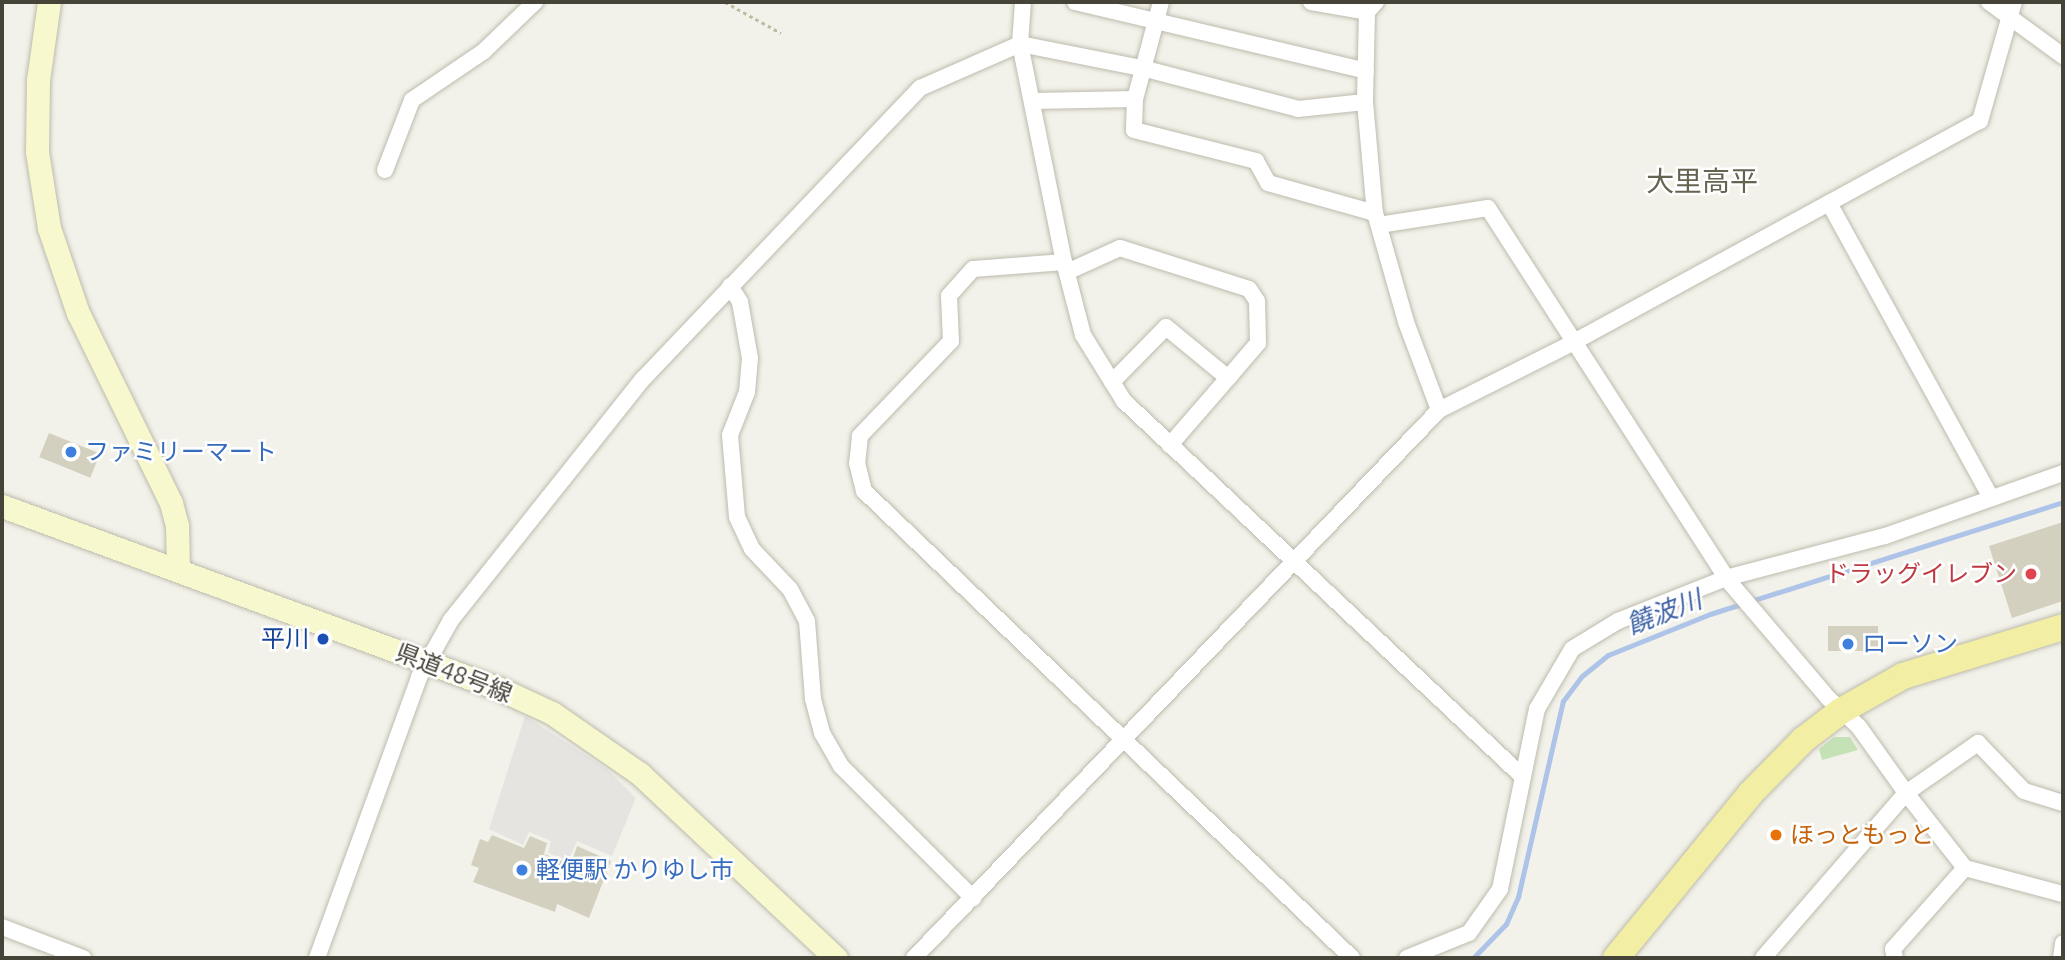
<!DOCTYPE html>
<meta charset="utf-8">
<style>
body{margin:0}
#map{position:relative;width:2065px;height:960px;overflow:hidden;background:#f3f2ea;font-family:Ubuntu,"Noto Sans JP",sans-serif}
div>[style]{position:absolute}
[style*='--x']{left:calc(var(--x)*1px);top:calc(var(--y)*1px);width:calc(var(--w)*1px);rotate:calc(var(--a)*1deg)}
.green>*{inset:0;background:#c5e2b7}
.parking>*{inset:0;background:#e5e4e1}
.stream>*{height:5px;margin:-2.5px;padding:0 2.5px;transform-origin:2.5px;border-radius:2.5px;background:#adc3e8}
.building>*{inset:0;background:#d3d0c0;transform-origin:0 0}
.path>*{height:2.5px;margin-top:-1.25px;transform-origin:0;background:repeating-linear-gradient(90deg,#bdbaa0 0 3.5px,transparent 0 7px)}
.roads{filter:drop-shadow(0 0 2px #bdbbad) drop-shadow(0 0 2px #bdbbad)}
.street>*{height:16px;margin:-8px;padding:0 8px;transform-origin:8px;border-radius:8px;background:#fff}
.secondary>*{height:23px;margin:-11.5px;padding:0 11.5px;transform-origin:11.5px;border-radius:11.5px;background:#f8f8ce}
.primary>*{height:26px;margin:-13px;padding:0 13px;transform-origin:13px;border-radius:13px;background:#f2eea3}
.dots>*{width:19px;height:19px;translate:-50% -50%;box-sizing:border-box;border:4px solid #fff;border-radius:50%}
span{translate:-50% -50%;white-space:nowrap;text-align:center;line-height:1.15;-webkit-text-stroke:5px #fff;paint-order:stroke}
.shop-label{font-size:24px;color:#366cbe}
.left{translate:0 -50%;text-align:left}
.health-label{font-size:24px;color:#be3a42}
.right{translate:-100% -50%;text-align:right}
.transit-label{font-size:24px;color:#164399}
.street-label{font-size:24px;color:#464439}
.food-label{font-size:24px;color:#c56008}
.water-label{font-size:26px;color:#3e62a5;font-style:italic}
.quarter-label{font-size:28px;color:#676351}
.frame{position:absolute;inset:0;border:4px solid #464439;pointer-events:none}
</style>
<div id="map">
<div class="green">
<div style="clip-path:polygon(1834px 737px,1850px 737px,1858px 750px,1822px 760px,1819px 749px)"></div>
</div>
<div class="parking">
<div style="clip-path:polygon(525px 716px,607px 769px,636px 798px,612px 856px,577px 841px,568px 861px,548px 853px,551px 841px,529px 832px,523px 845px,489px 829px)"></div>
</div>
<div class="stream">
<div style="--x:1473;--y:958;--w:47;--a:-45.9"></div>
<div style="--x:1506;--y:924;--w:30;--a:-66"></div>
<div style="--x:1518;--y:897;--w:201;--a:-77.1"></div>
<div style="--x:1563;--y:701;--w:31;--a:-53"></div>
<div style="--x:1582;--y:676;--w:33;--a:-39"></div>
<div style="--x:1608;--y:655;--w:110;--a:-21.9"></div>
<div style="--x:1710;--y:614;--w:370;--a:-17.6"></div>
</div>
<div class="building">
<div style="left:49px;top:433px;width:55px;height:26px;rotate:22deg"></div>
<div style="clip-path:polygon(2063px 522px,2063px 601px,2012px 618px,1989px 546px)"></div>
<div style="left:1878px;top:626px;width:25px;height:50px;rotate:90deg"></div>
<div style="clip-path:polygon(492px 835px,524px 848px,530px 836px,547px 843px,544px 854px,571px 864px,577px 846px,611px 861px,589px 918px,557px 904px,555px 912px,473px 882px,479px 868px,471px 865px,480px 839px,488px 842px)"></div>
</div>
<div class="path">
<div style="--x:725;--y:2;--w:64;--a:29"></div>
</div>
<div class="roads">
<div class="street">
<div style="--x:1023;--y:2;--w:42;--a:94.1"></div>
<div style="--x:1020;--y:44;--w:222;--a:78.6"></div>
<div style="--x:1064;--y:262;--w:75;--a:75.4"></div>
<div style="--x:1083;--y:335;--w:78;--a:58.2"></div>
<div style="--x:1124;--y:401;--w:548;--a:43.3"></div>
<div style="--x:1075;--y:2;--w:299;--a:13.3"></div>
<div style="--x:1161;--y:2;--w:100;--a:105"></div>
<div style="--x:1135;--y:99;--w:31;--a:92"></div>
<div style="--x:1134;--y:130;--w:126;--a:14.3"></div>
<div style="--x:1256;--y:161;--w:25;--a:61"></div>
<div style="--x:1268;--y:183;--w:111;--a:15.7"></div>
<div style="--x:1311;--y:2;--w:57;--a:10.1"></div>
<div style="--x:1376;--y:2;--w:13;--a:132"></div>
<div style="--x:1367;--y:12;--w:90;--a:91.3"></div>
<div style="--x:1365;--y:102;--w:111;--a:84.9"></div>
<div style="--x:1375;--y:213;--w:113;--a:74.1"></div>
<div style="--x:1406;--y:322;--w:94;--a:69.4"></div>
<div style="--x:1989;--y:2;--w:92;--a:36.1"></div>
<div style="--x:1032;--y:101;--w:103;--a:-1.1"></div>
<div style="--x:385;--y:170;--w:75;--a:-68.9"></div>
<div style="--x:412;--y:100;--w:87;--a:-34.2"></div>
<div style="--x:484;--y:51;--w:71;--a:-43.9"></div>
<div style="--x:1829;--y:203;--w:334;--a:61.2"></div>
<div style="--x:1379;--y:225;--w:110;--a:-8.9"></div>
<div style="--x:1488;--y:208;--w:440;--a:57.2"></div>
<div style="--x:1726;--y:578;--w:157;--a:49.6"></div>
<div style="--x:1828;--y:698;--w:42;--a:43.1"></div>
<div style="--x:1859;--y:727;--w:81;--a:54.5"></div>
<div style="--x:1906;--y:793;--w:88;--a:-34.8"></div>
<div style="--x:1978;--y:743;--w:66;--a:46.2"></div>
<div style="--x:2024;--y:791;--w:41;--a:17.1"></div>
<div style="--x:1064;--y:262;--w:91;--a:175.6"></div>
<div style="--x:973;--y:269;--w:36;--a:132"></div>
<div style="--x:949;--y:296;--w:45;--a:87.5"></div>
<div style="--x:951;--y:341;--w:132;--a:133.8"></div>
<div style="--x:860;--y:436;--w:27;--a:96"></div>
<div style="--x:857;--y:463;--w:29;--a:76"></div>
<div style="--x:864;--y:491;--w:675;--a:43.74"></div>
<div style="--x:1067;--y:272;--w:58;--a:-24.4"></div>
<div style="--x:1120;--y:248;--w:135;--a:17.6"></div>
<div style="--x:1249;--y:289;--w:14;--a:56"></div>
<div style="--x:1257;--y:301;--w:42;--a:88.6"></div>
<div style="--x:1258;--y:343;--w:46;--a:130.6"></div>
<div style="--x:730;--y:286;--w:19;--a:58"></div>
<div style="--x:740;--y:302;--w:57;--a:79.9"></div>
<div style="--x:750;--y:358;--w:34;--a:95"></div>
<div style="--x:747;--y:392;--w:46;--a:111.6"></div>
<div style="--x:730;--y:435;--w:82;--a:85.1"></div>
<div style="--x:737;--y:517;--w:35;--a:65"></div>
<div style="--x:752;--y:549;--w:55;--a:46.5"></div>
<div style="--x:790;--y:589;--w:36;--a:62"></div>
<div style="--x:807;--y:621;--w:78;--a:85.6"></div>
<div style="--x:813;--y:699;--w:35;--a:75"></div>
<div style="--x:822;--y:733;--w:38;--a:60"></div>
<div style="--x:841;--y:766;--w:187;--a:45"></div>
<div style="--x:1112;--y:382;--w:77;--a:-45.5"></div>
<div style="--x:1166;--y:327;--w:80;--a:39.4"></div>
<div style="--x:1228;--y:378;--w:89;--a:130.9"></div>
<div style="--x:2;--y:927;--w:87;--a:20.9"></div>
<div style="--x:317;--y:958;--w:299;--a:-70"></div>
<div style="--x:419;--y:677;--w:65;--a:-60.7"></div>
<div style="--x:451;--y:620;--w:308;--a:-51.5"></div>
<div style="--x:643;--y:379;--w:402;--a:-46.4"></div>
<div style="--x:920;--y:88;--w:109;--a:-23.7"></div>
<div style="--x:1020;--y:44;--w:128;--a:11.2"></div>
<div style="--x:1146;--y:69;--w:157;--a:14.7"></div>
<div style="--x:1298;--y:109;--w:67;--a:-6"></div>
<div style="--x:914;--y:958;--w:759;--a:-46.23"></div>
<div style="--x:1439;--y:410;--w:151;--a:-26.7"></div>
<div style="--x:1574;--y:342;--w:462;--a:-28.6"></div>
<div style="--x:1980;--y:121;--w:124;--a:-74.1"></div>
<div style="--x:1407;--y:958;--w:67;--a:-22"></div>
<div style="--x:1469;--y:933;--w:54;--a:-54.8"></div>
<div style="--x:1500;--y:889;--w:184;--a:-78.4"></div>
<div style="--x:1537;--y:709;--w:69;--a:-59.7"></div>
<div style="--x:1572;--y:649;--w:54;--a:-31.3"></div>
<div style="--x:1618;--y:621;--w:116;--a:-21.7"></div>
<div style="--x:1726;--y:578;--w:164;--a:-14.8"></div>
<div style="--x:1885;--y:536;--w:189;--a:-19.5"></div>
<div style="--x:1763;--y:958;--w:218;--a:-49.1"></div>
<div style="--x:1906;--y:793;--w:95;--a:51.8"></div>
<div style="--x:1965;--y:868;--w:101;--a:14.9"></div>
<div style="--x:1895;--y:958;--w:9;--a:-103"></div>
<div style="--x:1893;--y:949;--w:108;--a:-48.4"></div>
<div style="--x:2061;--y:958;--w:15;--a:-82"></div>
</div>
<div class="secondary">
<div style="--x:49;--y:2;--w:79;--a:98"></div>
<div style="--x:38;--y:80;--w:72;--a:90.8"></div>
<div style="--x:37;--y:152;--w:77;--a:81"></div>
<div style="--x:49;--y:228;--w:90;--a:71.2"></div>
<div style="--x:78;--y:313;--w:212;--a:63.9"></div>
<div style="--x:171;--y:503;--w:23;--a:75"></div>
<div style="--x:177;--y:525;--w:44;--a:88.7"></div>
<div style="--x:2;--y:506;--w:531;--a:20.18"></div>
<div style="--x:500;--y:689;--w:57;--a:24.8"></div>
<div style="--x:552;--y:713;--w:107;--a:34.7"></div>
<div style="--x:640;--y:774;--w:269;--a:43.2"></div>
</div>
<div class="primary">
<div style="--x:1616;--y:958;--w:212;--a:-50.7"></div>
<div style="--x:1750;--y:794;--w:76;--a:-45.5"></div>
<div style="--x:1803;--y:740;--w:48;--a:-37.3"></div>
<div style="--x:1841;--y:711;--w:71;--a:-29.4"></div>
<div style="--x:1903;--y:676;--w:167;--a:-17"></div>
</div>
</div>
<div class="dots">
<div style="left:71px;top:452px;background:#3f7fe0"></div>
<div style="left:2031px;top:574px;background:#e0444e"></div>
<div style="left:323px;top:639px;background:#1a4fb4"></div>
<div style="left:1848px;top:644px;background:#3f7fe0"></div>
<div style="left:1776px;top:835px;background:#e8710a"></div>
<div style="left:522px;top:870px;background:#3f7fe0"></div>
</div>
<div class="shop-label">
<span class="left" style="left:85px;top:452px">ファミリーマート</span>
<span class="left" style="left:1862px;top:644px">ローソン</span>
<span class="left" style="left:536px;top:870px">軽便駅 かりゆし市</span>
</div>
<div class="health-label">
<span class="right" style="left:2017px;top:574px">ドラッグイレブン</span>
</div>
<div class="transit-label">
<span class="right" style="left:309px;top:639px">平川</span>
</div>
<div class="street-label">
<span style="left:454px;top:673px;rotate:21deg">県道48号線</span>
</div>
<div class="food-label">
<span class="left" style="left:1790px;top:835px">ほっともっと</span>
</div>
<div class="water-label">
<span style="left:1664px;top:612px;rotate:-21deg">饒波川</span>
</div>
<div class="quarter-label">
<span style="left:1702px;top:181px">大里高平</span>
</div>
<div class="frame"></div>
</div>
